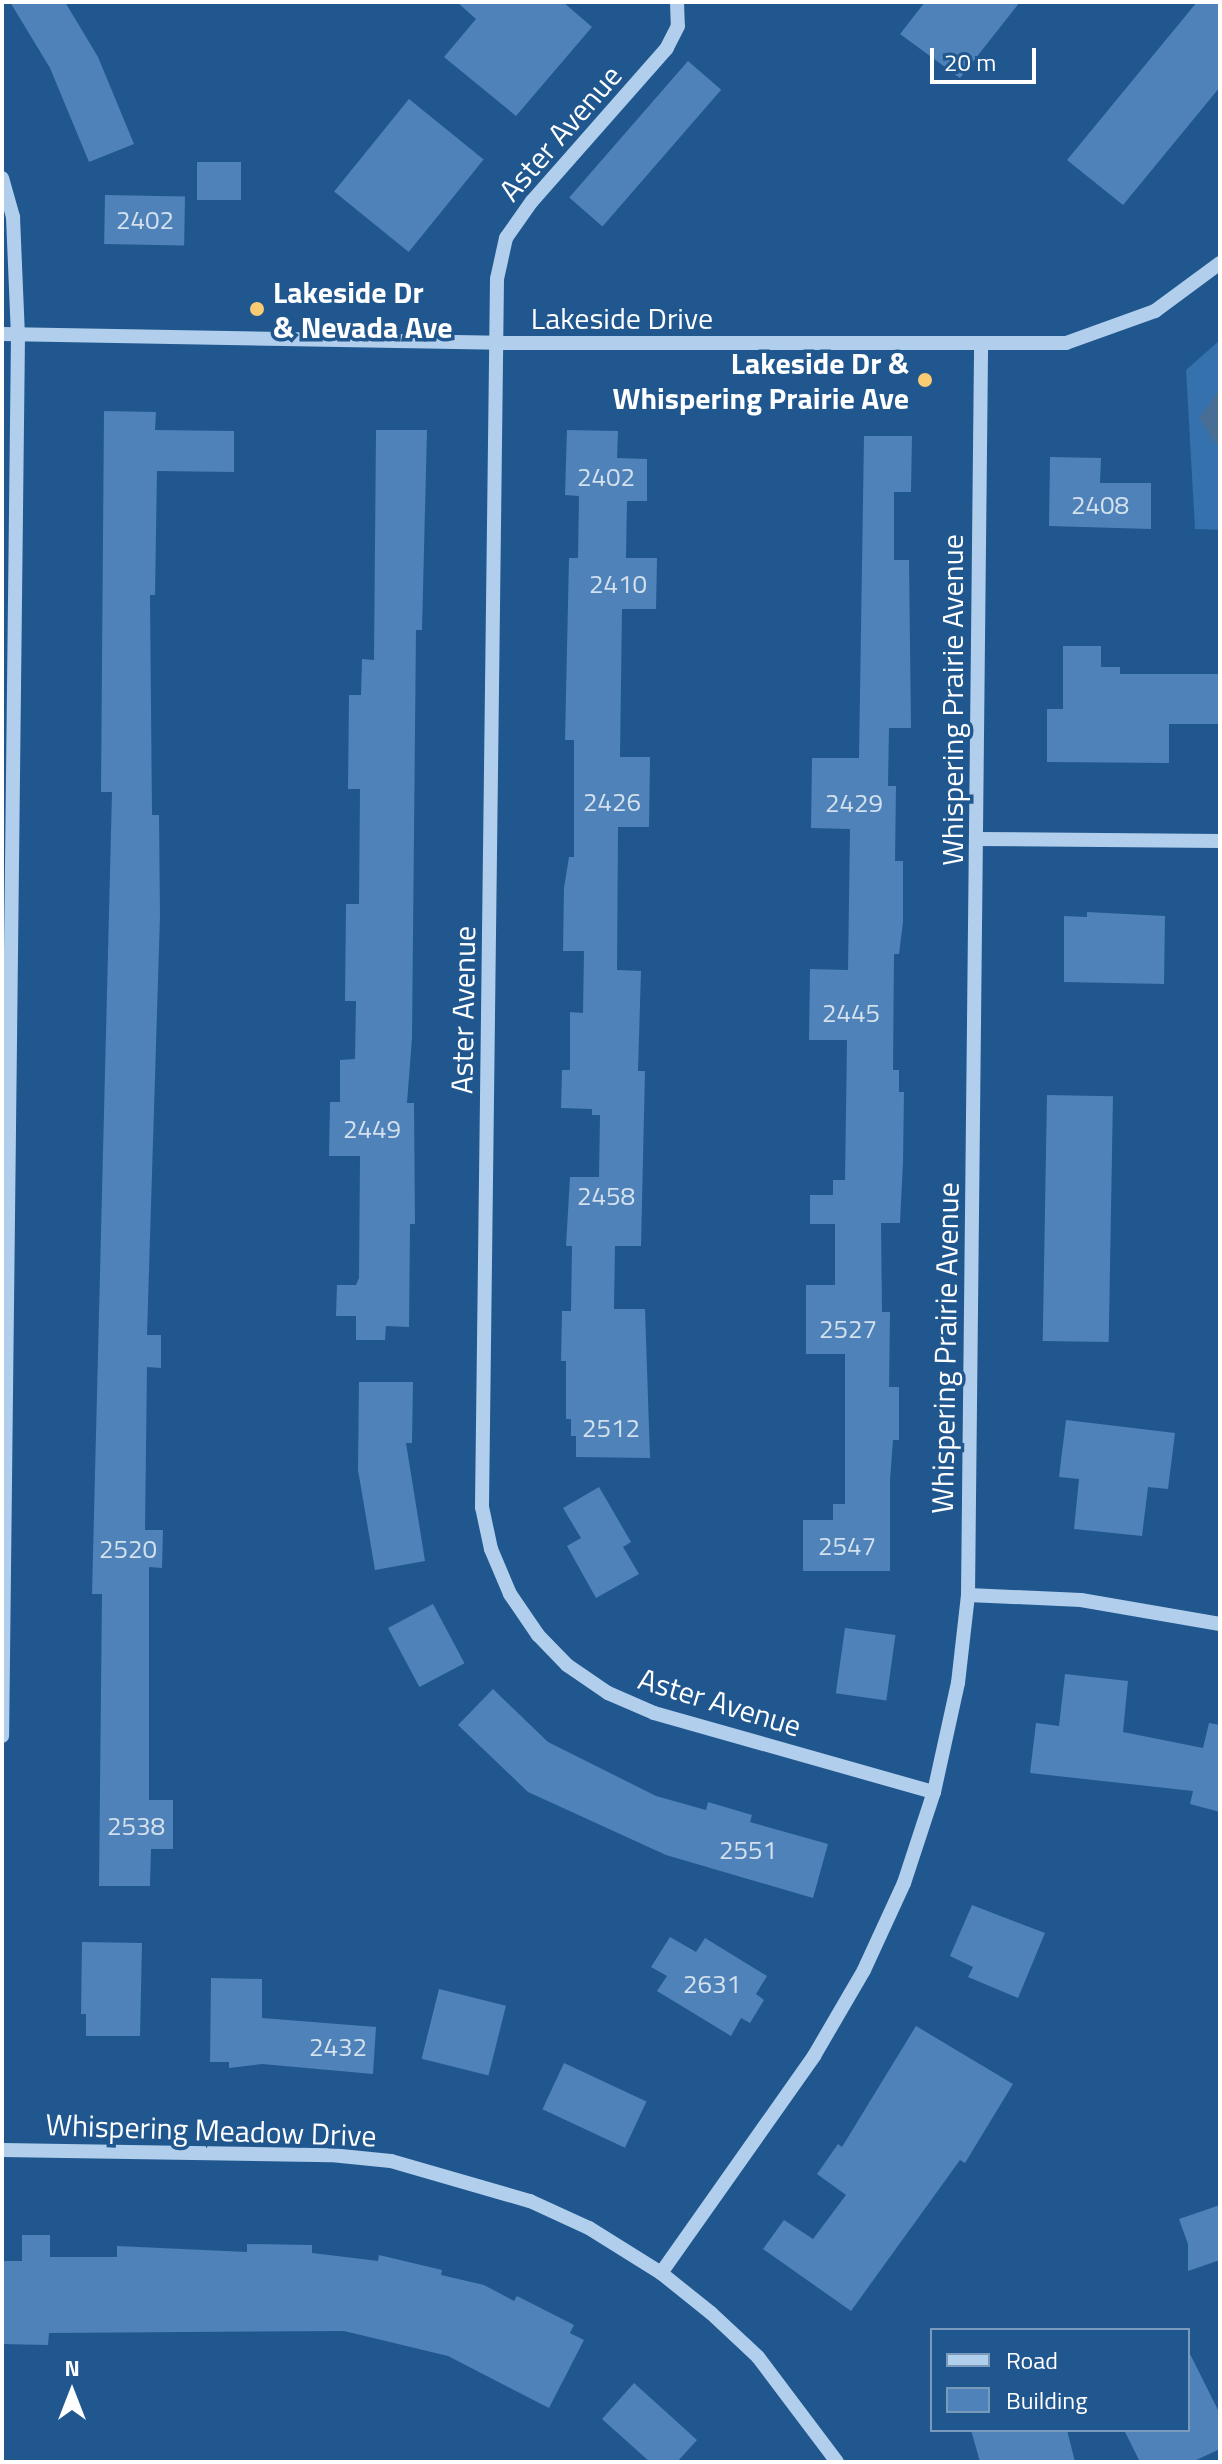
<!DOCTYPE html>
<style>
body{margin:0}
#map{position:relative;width:1222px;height:2464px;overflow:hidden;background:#21578f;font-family:"Titillium Web",sans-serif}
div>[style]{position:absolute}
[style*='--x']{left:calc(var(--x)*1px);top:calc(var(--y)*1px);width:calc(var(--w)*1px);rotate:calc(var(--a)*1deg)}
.green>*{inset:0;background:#3571ac}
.water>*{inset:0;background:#496e96}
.building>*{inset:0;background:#4e82b8;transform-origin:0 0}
.minor>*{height:14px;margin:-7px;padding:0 7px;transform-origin:7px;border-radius:7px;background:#b1cfec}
.dots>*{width:22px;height:22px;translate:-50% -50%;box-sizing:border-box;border:4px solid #21578f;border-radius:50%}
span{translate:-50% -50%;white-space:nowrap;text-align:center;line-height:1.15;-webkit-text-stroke:7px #21578f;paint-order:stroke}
.number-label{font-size:26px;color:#d3e0ed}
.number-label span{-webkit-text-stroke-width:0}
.street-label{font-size:30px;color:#fff}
.poi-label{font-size:30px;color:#fff;font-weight:700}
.left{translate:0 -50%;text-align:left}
.right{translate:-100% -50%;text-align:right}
.frame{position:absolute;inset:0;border:4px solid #fff;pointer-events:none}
.legend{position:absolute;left:930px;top:2328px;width:260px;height:104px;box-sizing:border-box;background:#21578f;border:2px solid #7a9abc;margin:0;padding:10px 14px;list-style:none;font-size:24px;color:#fff}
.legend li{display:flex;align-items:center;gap:16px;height:40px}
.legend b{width:40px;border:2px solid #7a9abc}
.north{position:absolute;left:32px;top:2352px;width:80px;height:80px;-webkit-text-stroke:6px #21578f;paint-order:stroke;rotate:0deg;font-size:22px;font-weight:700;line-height:32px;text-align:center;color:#fff}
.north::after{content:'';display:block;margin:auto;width:28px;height:36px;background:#fff;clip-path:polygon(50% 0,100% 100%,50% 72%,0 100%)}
.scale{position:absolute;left:930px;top:48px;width:106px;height:36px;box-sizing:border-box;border:4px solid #fff;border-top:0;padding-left:10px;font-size:24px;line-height:28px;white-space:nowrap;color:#fff;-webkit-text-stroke:6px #21578f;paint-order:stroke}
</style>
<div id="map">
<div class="green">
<div style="clip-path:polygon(1220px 340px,1220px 530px,1195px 529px,1186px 370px)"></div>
</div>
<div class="water">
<div style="clip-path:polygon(1220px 390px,1220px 450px,1199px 418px)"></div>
</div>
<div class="building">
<div style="clip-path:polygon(10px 2px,65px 2px,98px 57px,134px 144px,89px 162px,50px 68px)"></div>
<div style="clip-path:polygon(457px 2px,563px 2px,592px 27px,516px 116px,444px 57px,476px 19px)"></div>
<div style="clip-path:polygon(925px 2px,1020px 2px,960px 78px,900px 34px)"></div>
<div style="clip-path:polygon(1197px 2px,1220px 2px,1220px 87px,1123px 205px,1067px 160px)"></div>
<div style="left:688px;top:61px;width:44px;height:181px;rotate:41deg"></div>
<div style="left:409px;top:99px;width:96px;height:119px;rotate:39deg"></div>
<div style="left:197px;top:162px;width:44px;height:38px"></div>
<div style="left:105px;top:195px;width:80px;height:49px;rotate:1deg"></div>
<div style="clip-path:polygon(104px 411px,156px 412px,155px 430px,234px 431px,234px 472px,157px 471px,155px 595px,150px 595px,152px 815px,159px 815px,160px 916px,147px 1335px,161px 1335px,161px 1368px,147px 1367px,145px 1530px,163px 1530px,162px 1568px,149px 1567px,149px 1800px,173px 1800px,173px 1849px,151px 1849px,150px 1886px,99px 1886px,102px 1594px,92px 1594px,112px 792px,101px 792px)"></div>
<div style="clip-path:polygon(376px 430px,427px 430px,422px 630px,416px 630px,412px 1038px,407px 1103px,414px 1103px,415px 1224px,410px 1224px,409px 1327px,386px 1326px,385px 1340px,356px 1340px,356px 1316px,336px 1316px,337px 1285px,356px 1285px,359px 1278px,360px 1156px,329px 1156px,330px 1102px,340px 1102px,340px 1060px,355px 1059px,356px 1001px,345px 1001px,346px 904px,359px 904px,360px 789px,348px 789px,349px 695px,361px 695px,362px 659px,374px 660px)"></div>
<div style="clip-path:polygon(567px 430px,618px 431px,617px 458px,647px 459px,647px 501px,627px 501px,626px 558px,657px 558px,656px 609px,622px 609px,620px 757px,650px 757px,649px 827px,618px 827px,617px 970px,641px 971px,638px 1071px,645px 1071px,641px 1246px,615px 1246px,614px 1309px,645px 1309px,650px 1458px,576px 1457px,576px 1436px,571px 1436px,571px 1419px,566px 1419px,566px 1361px,561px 1361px,562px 1311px,571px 1311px,572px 1246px,566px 1246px,570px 1177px,599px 1177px,600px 1115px,592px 1115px,592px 1109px,561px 1108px,562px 1070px,570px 1070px,570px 1012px,583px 1013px,584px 951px,563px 951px,564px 888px,569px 857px,574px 857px,574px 740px,565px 740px,569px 558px,578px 558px,579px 496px,565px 495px)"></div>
<div style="clip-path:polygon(864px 436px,912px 436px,911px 492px,894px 492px,894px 560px,909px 560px,911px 728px,889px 728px,888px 786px,896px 786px,895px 861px,903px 861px,903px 922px,899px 954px,894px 954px,893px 1070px,899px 1070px,899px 1092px,904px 1092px,903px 1162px,900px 1223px,881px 1223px,882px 1312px,890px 1312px,889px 1387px,899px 1387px,899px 1440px,893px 1440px,890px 1480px,890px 1571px,803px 1571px,803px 1520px,833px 1520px,833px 1504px,845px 1504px,845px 1354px,806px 1354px,806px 1285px,835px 1285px,835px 1224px,810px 1224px,810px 1195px,833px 1195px,833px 1180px,845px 1180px,847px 1040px,809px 1040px,810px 969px,848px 970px,850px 829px,811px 828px,812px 758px,859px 758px)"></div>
<div style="clip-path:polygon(1050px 457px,1101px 458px,1100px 483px,1151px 483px,1151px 529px,1049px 526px)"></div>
<div style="clip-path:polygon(1063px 646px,1101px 646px,1101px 667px,1120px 667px,1120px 674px,1220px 674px,1220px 724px,1169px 724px,1169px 763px,1047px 762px,1047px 709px,1063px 709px)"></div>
<div style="clip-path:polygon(1087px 912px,1165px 916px,1164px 984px,1064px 982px,1064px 916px,1087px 917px)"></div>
<div style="left:1047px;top:1095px;width:66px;height:246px;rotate:1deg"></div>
<div style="clip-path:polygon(359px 1382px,413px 1382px,412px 1443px,406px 1443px,425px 1561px,375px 1570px,358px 1470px)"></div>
<div style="clip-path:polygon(1066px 1420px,1175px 1433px,1168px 1489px,1148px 1487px,1142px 1536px,1074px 1529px,1079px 1479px,1059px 1477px)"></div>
<div style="clip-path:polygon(599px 1487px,631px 1542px,623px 1547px,639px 1574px,596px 1598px,567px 1546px,581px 1538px,563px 1508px)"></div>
<div style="left:433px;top:1604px;width:67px;height:51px;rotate:62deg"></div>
<div style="left:845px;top:1628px;width:51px;height:66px;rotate:8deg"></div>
<div style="clip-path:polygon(1065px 1674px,1128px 1681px,1123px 1732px,1203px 1748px,1209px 1723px,1220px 1725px,1220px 1812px,1190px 1804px,1193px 1791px,1030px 1773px,1036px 1723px,1059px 1726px)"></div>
<div style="clip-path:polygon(493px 1689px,548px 1742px,656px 1796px,706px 1810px,708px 1802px,752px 1815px,750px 1822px,828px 1844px,813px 1898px,666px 1855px,528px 1792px,458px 1725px)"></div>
<div style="clip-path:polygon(972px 1905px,1045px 1933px,1018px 1998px,968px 1977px,973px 1967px,950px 1956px)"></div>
<div style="clip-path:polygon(670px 1937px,696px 1952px,705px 1938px,767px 1976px,756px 1994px,764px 2000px,750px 2023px,741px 2018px,731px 2036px,657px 1991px,667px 1976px,651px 1967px)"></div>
<div style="clip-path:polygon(82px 1942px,142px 1943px,140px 2036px,86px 2036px,86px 2014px,81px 2014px)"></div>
<div style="clip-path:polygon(211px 1978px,262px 1979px,262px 2018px,376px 2027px,373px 2074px,262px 2064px,229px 2068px,229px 2062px,210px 2062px)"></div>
<div style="left:439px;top:1989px;width:69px;height:72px;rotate:14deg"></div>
<div style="clip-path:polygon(916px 2026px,1013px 2084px,965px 2163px,960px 2160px,851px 2311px,763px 2249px,784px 2220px,813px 2239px,846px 2195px,817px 2174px,838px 2144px,842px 2147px)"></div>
<div style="left:564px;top:2063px;width:91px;height:51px;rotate:25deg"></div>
<div style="clip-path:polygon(1220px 2205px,1220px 2260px,1188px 2271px,1188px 2244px,1179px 2219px)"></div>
<div style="clip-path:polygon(22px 2235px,50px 2235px,50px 2257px,117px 2257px,117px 2246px,247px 2252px,247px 2244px,312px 2245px,312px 2253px,378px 2261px,379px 2255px,442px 2270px,441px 2275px,484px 2285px,514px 2301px,517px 2296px,574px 2325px,570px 2333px,584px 2340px,549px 2408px,448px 2356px,344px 2331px,49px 2333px,48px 2345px,2px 2344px,2px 2261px,22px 2261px)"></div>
<div style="clip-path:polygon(1188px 2350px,1220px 2414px,1220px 2449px,1192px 2462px,1140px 2462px,1124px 2430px,1188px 2430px)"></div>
<div style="clip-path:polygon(634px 2383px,697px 2440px,677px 2462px,650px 2462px,602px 2419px)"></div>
<div style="clip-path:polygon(971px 2430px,1067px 2430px,1075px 2462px,980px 2462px)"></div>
</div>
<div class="minor">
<div style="--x:677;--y:2;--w:24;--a:88"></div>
<div style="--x:678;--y:26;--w:25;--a:117"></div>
<div style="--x:667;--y:48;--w:204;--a:131.4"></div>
<div style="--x:532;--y:201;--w:45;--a:125.1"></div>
<div style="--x:506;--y:238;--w:42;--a:102.4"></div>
<div style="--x:497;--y:279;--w:1228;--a:90.7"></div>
<div style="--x:482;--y:1507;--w:43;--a:77.9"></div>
<div style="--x:491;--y:1549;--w:49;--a:67.1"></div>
<div style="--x:510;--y:1594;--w:50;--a:55.7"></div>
<div style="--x:538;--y:1635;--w:42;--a:46"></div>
<div style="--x:567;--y:1665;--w:50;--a:34.3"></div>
<div style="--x:608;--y:1693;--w:50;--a:23.5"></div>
<div style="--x:654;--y:1713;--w:291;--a:15.8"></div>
<div style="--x:2;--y:178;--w:41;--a:74.2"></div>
<div style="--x:13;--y:217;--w:118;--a:87.6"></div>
<div style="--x:18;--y:335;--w:1401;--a:90.65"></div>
<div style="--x:2;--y:334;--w:496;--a:1"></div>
<div style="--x:498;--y:343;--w:568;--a:0"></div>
<div style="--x:1066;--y:343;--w:95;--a:-19.8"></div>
<div style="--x:1155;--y:311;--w:81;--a:-36.4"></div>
<div style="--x:977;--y:839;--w:243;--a:0.5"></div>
<div style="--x:968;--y:1595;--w:113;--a:2.5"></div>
<div style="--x:1081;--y:1600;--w:141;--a:9.8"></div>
<div style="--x:2;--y:2150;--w:329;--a:0.9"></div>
<div style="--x:331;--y:2155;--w:60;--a:5.7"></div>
<div style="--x:391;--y:2161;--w:145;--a:16.1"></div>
<div style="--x:530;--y:2201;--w:65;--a:24.6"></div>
<div style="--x:589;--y:2228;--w:85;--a:32"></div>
<div style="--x:661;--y:2273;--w:64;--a:38.7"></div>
<div style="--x:711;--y:2313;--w:64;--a:43.1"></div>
<div style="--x:758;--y:2357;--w:131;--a:53"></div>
<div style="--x:661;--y:2273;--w:266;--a:-54.8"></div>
<div style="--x:814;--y:2056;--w:99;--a:-59.8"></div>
<div style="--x:864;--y:1970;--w:96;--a:-65.3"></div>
<div style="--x:904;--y:1883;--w:96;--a:-71.8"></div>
<div style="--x:934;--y:1792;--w:112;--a:-77.6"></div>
<div style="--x:958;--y:1683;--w:89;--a:-83.5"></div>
<div style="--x:968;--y:1595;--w:1249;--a:-89.4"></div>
</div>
<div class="dots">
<div style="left:257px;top:309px;background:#f9cb72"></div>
<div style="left:925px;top:380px;background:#f9cb72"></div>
</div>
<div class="number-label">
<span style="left:145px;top:220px">2402</span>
<span style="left:606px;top:477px">2402</span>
<span style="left:1100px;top:505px">2408</span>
<span style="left:618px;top:584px">2410</span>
<span style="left:612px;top:802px">2426</span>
<span style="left:854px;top:803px">2429</span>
<span style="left:851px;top:1013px">2445</span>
<span style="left:372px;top:1129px">2449</span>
<span style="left:606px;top:1196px">2458</span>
<span style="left:848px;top:1329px">2527</span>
<span style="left:611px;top:1428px">2512</span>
<span style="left:847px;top:1546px">2547</span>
<span style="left:128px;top:1549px">2520</span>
<span style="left:136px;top:1826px">2538</span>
<span style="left:748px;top:1850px">2551</span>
<span style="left:712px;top:1984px">2631</span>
<span style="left:338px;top:2047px">2432</span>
</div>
<div class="street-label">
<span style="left:560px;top:133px;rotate:-49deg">Aster Avenue</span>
<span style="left:622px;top:318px">Lakeside Drive</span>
<span style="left:952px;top:700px;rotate:-90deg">Whispering Prairie Avenue</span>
<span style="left:463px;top:1010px;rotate:-89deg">Aster Avenue</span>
<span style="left:945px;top:1348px;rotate:-89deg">Whispering Prairie Avenue</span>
<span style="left:720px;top:1702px;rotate:17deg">Aster Avenue</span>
<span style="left:211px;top:2130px;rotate:2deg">Whispering Meadow Drive</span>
</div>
<div class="poi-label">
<span class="left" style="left:273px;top:309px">Lakeside Dr<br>&amp; Nevada Ave</span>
<span class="right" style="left:909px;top:380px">Lakeside Dr &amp;<br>Whispering Prairie Ave</span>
</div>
<div class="frame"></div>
<ul class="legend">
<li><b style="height:10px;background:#b1cfec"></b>Road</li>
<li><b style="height:22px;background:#4e82b8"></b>Building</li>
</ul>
<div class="north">N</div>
<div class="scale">20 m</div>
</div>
